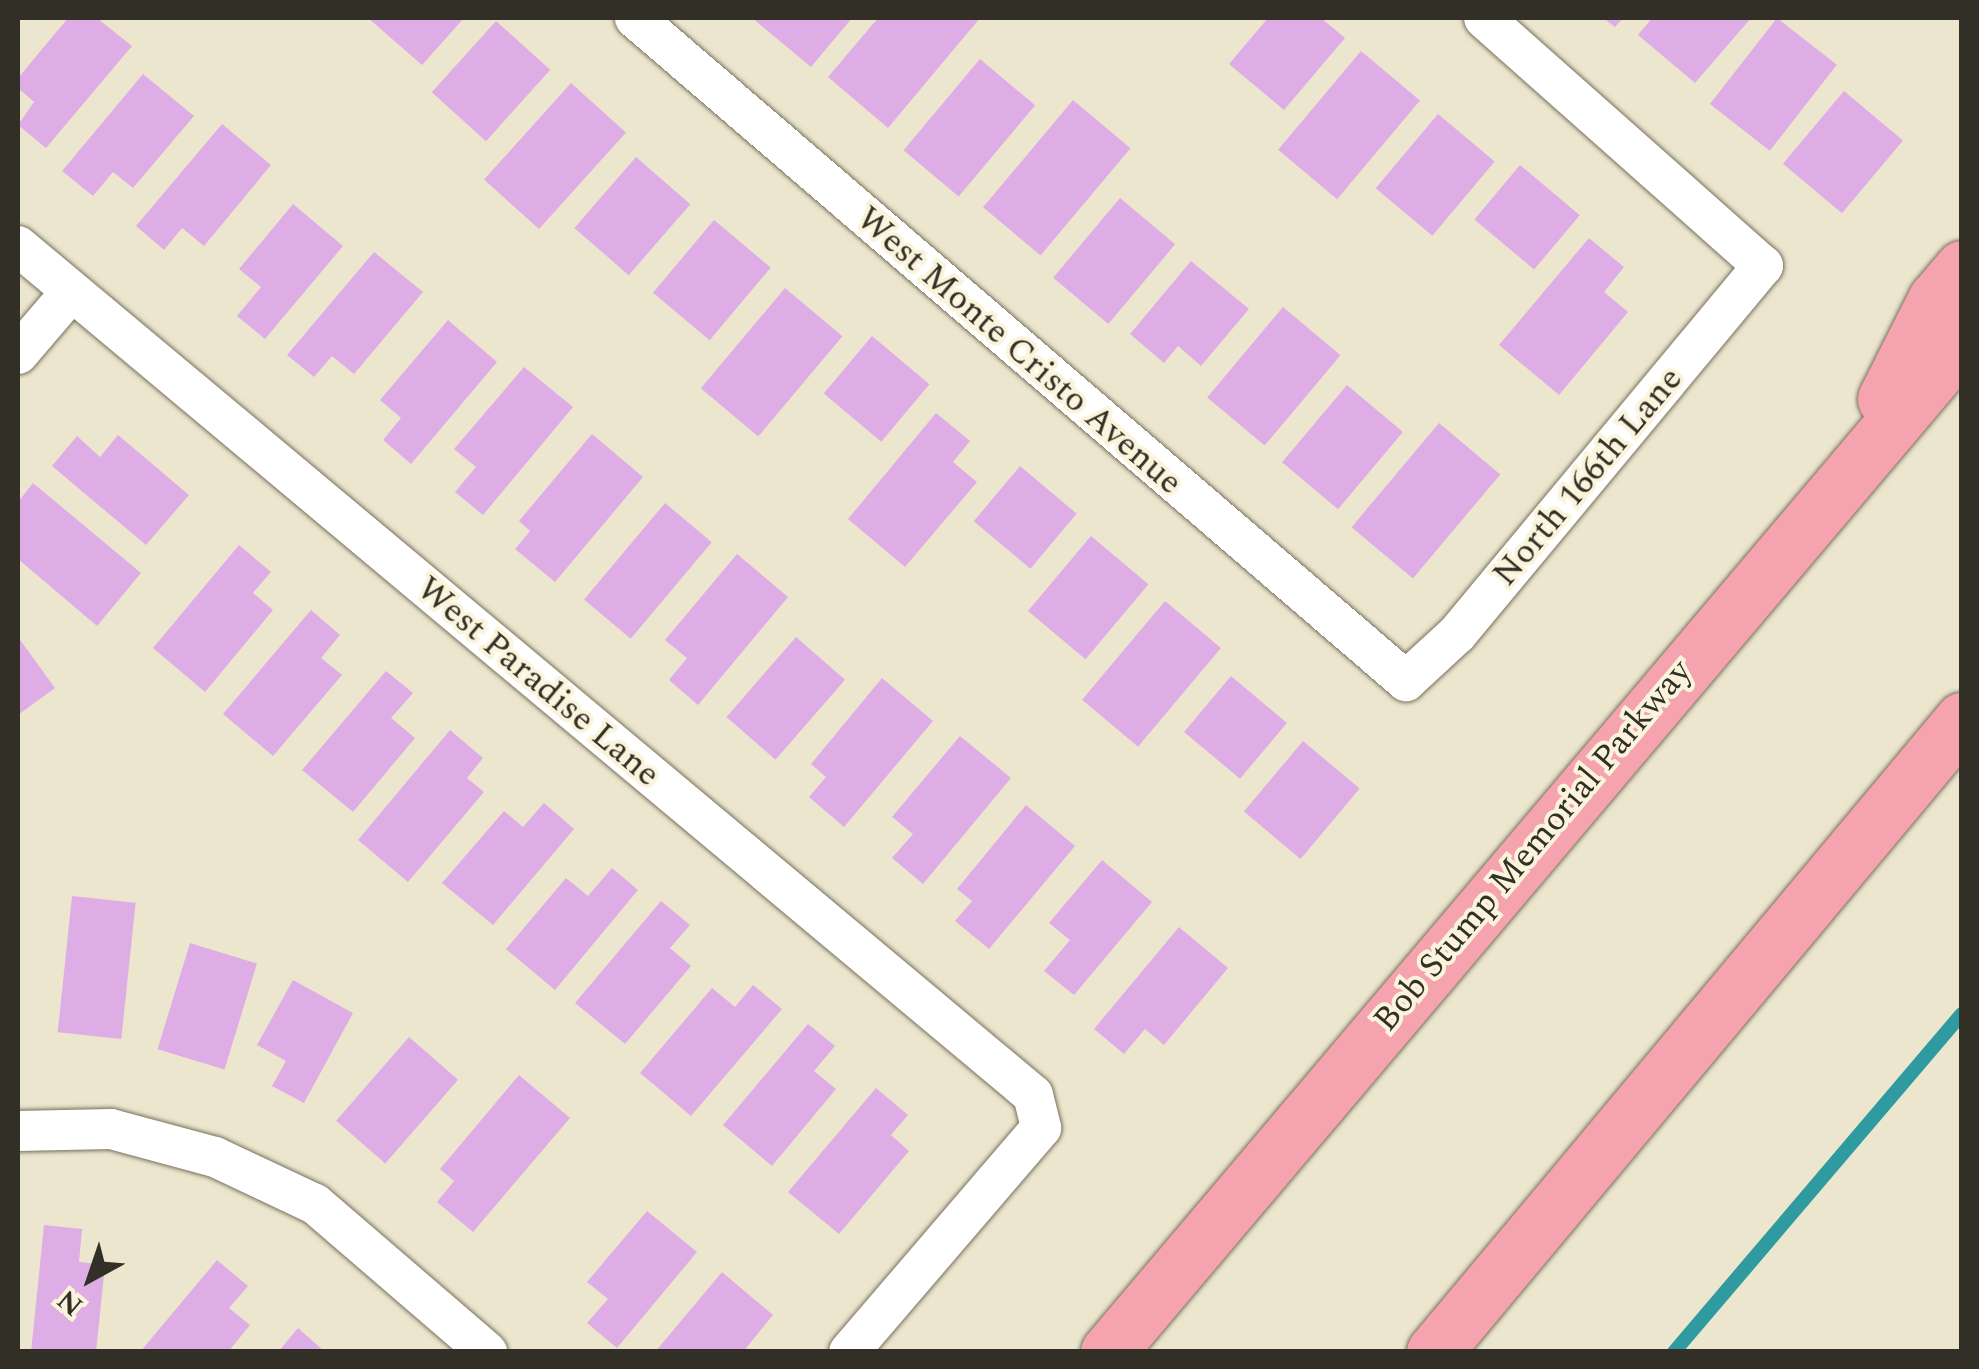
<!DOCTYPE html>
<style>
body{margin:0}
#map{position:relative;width:1979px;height:1369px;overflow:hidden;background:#ede6cf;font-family:Spectral,serif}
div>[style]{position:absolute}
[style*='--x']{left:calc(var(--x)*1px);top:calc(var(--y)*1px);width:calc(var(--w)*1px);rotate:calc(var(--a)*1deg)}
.stream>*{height:14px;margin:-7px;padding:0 7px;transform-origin:7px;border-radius:7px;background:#2f9ba0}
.building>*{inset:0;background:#dfade5;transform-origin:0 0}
.roads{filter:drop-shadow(0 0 2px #78715c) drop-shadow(0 0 2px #78715c)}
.street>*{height:40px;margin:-20px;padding:0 20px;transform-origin:20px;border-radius:20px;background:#fff}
.highway>*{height:55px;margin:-27.5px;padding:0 27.5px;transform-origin:27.5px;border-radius:27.5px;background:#f6a3b0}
span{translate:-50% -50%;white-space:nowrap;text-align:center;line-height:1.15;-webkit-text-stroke:8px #fbf4dc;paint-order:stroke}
.street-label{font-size:35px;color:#312f26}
.frame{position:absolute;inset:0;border:20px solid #312f26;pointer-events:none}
.north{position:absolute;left:40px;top:1229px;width:100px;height:100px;-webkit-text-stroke:8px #fbf4dc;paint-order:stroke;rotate:220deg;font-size:28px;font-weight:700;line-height:40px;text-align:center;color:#312f26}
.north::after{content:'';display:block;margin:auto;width:35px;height:45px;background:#312f26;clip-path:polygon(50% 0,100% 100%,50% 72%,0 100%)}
</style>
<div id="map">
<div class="stream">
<div style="--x:1674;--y:1352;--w:444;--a:-49.6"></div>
</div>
<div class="building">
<div style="clip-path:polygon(68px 18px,97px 18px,132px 46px,46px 148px,18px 125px,34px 102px,18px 88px,18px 78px)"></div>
<div style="clip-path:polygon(368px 18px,464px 18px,422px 65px)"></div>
<div style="clip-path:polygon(752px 18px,852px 18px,811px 67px)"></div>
<div style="clip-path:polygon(878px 18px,980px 18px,888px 128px,828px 77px)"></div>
<div style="clip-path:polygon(1268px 18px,1321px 18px,1345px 38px,1284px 110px,1229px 64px)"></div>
<div style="clip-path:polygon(1603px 18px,1623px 18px,1615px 27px)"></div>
<div style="clip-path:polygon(1652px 18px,1751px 18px,1695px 83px,1638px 35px)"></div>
<div style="left:1777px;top:18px;width:76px;height:109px;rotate:38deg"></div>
<div style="left:496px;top:21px;width:73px;height:96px;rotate:42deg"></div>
<div style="left:1361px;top:51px;width:77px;height:129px;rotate:40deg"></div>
<div style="left:980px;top:59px;width:72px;height:119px;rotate:40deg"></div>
<div style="clip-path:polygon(143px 74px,194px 116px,133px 188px,113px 172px,93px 196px,62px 171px)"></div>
<div style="left:571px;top:83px;width:74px;height:130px;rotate:42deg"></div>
<div style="left:1844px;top:91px;width:77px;height:95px;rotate:40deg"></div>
<div style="left:1073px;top:100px;width:75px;height:140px;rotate:40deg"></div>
<div style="left:1438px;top:114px;width:74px;height:97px;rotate:40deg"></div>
<div style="clip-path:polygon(222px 124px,271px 165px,204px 246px,182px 228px,164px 250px,136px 226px)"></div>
<div style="left:636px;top:157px;width:72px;height:94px;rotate:41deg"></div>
<div style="left:1520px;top:165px;width:78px;height:71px;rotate:40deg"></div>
<div style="left:1120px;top:198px;width:72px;height:104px;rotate:40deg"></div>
<div style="clip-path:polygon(293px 204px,343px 246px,265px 339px,237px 316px,261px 287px,239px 269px)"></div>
<div style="left:714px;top:220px;width:74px;height:95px;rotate:40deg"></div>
<div style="clip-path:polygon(1589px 238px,1624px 267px,1604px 292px,1628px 312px,1559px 395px,1499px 345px)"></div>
<div style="clip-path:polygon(374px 252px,423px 292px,354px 374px,332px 356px,314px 377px,287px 355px)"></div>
<div style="clip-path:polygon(1191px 261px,1249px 309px,1201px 366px,1178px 346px,1164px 363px,1130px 334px)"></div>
<div style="left:785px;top:288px;width:75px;height:131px;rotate:40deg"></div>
<div style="left:1283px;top:307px;width:75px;height:118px;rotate:40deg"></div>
<div style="clip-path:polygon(448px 320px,497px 362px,411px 464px,383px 440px,401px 418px,380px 400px)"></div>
<div style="left:872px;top:336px;width:75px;height:75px;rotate:40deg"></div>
<div style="clip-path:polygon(524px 367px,573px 407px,483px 515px,455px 492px,476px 467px,454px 449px)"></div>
<div style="left:1347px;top:385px;width:73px;height:101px;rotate:40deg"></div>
<div style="clip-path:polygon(936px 413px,970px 441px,953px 462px,977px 482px,905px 567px,848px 519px)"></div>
<div style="left:1439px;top:423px;width:80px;height:136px;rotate:40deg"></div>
<div style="clip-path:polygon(592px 434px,643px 477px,555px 582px,515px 549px,530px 531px,519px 521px)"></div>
<div style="clip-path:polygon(118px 435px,189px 495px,146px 545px,52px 466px,77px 436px,100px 457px)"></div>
<div style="left:1020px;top:466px;width:74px;height:72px;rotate:40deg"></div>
<div style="clip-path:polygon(33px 483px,141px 573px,97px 626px,18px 559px,18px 502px)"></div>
<div style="left:665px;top:503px;width:61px;height:126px;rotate:40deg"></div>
<div style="left:1091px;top:536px;width:75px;height:98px;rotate:40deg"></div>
<div style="clip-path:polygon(239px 545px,271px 572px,253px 593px,273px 610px,205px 692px,153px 648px)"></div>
<div style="clip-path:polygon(737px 554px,788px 597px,698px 705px,669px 680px,687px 658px,665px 640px)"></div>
<div style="left:1165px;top:601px;width:73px;height:129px;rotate:40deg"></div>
<div style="clip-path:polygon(311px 610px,340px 635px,321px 658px,342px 675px,273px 756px,223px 714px)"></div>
<div style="clip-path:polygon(18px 637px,55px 688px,18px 715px)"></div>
<div style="left:796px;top:637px;width:65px;height:106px;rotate:41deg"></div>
<div style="clip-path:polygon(386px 671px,413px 693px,391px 718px,415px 738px,353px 812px,302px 770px)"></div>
<div style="left:1231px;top:676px;width:73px;height:73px;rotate:40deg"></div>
<div style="clip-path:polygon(882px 678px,933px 721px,844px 827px,809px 797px,826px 777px,811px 764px)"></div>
<div style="clip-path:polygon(450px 730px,483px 758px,467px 778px,484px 792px,408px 882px,358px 840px)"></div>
<div style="clip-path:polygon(960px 736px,1011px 778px,923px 884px,892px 858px,913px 834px,892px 817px)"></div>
<div style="left:1303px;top:741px;width:74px;height:92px;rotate:40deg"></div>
<div style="clip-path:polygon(544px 803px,574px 829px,493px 925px,442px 883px,504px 811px,523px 827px)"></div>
<div style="clip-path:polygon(1026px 805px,1075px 846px,989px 949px,955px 921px,972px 901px,957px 889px)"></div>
<div style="clip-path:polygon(1102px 860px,1152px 902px,1074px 995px,1044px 971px,1070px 940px,1049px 923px)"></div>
<div style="clip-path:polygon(612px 868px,638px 890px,555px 990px,506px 949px,566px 878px,588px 896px)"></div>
<div style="left:72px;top:896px;width:64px;height:137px;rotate:6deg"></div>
<div style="clip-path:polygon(661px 901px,690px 925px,670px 948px,691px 966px,625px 1044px,575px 1003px)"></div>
<div style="clip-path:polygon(1179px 927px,1228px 968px,1164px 1045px,1145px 1029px,1124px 1054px,1094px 1029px)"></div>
<div style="left:190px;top:943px;width:70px;height:111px;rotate:17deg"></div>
<div style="clip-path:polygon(293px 980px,353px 1013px,304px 1103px,272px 1086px,286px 1061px,257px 1045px)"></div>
<div style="clip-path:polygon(753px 985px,782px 1009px,691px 1116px,640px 1073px,712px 988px,735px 1007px)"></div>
<div style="clip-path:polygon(808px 1024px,835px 1046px,814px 1071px,836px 1089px,772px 1166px,723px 1125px)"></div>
<div style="left:409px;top:1037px;width:65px;height:111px;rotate:41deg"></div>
<div style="clip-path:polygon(519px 1075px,570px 1118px,473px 1232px,437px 1202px,454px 1181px,440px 1169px)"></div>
<div style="clip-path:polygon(876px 1088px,908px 1115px,891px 1135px,909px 1151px,839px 1234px,788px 1192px)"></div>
<div style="clip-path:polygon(647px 1211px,697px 1252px,617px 1348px,587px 1323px,608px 1299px,587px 1282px)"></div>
<div style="clip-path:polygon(44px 1225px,82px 1229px,79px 1262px,105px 1265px,96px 1352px,31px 1352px)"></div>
<div style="clip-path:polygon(217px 1260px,248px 1286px,229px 1308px,250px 1325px,228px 1352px,140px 1352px)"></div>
<div style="clip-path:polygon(722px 1272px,773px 1315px,743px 1352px,655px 1352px)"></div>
<div style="clip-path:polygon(298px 1328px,325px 1352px,278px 1352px)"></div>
</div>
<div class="roads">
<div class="street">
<div style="--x:635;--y:18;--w:1017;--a:40.69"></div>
<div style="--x:1406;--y:681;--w:69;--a:-42.7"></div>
<div style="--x:1457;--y:634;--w:479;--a:-50.3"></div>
<div style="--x:1763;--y:266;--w:373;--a:-138.4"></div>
<div style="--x:18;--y:246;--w:1323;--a:39.91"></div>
<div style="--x:1033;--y:1095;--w:34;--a:76"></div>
<div style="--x:1041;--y:1128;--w:295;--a:130.6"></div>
<div style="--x:18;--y:354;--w:82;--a:-49.5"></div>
<div style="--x:18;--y:1131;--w:93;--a:-1.2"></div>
<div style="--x:111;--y:1129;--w:108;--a:15.1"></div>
<div style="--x:215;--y:1157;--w:110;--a:25.2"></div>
<div style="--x:315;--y:1204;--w:227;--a:40.7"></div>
</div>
<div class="highway">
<div style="--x:1885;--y:399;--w:111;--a:-63.2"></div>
<div style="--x:1935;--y:300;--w:42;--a:-49.8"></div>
<div style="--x:1108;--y:1352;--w:1323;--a:-49.78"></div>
<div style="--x:1434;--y:1352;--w:824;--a:-50.12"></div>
</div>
</div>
<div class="street-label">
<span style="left:1019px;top:351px;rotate:41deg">West Monte Cristo Avenue</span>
<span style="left:1588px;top:477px;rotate:-50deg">North 166th Lane</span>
<span style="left:538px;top:682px;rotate:40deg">West Paradise Lane</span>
<span style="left:1533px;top:846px;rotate:-50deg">Bob Stump Memorial Parkway</span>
</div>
<div class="frame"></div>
<div class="north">N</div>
</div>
